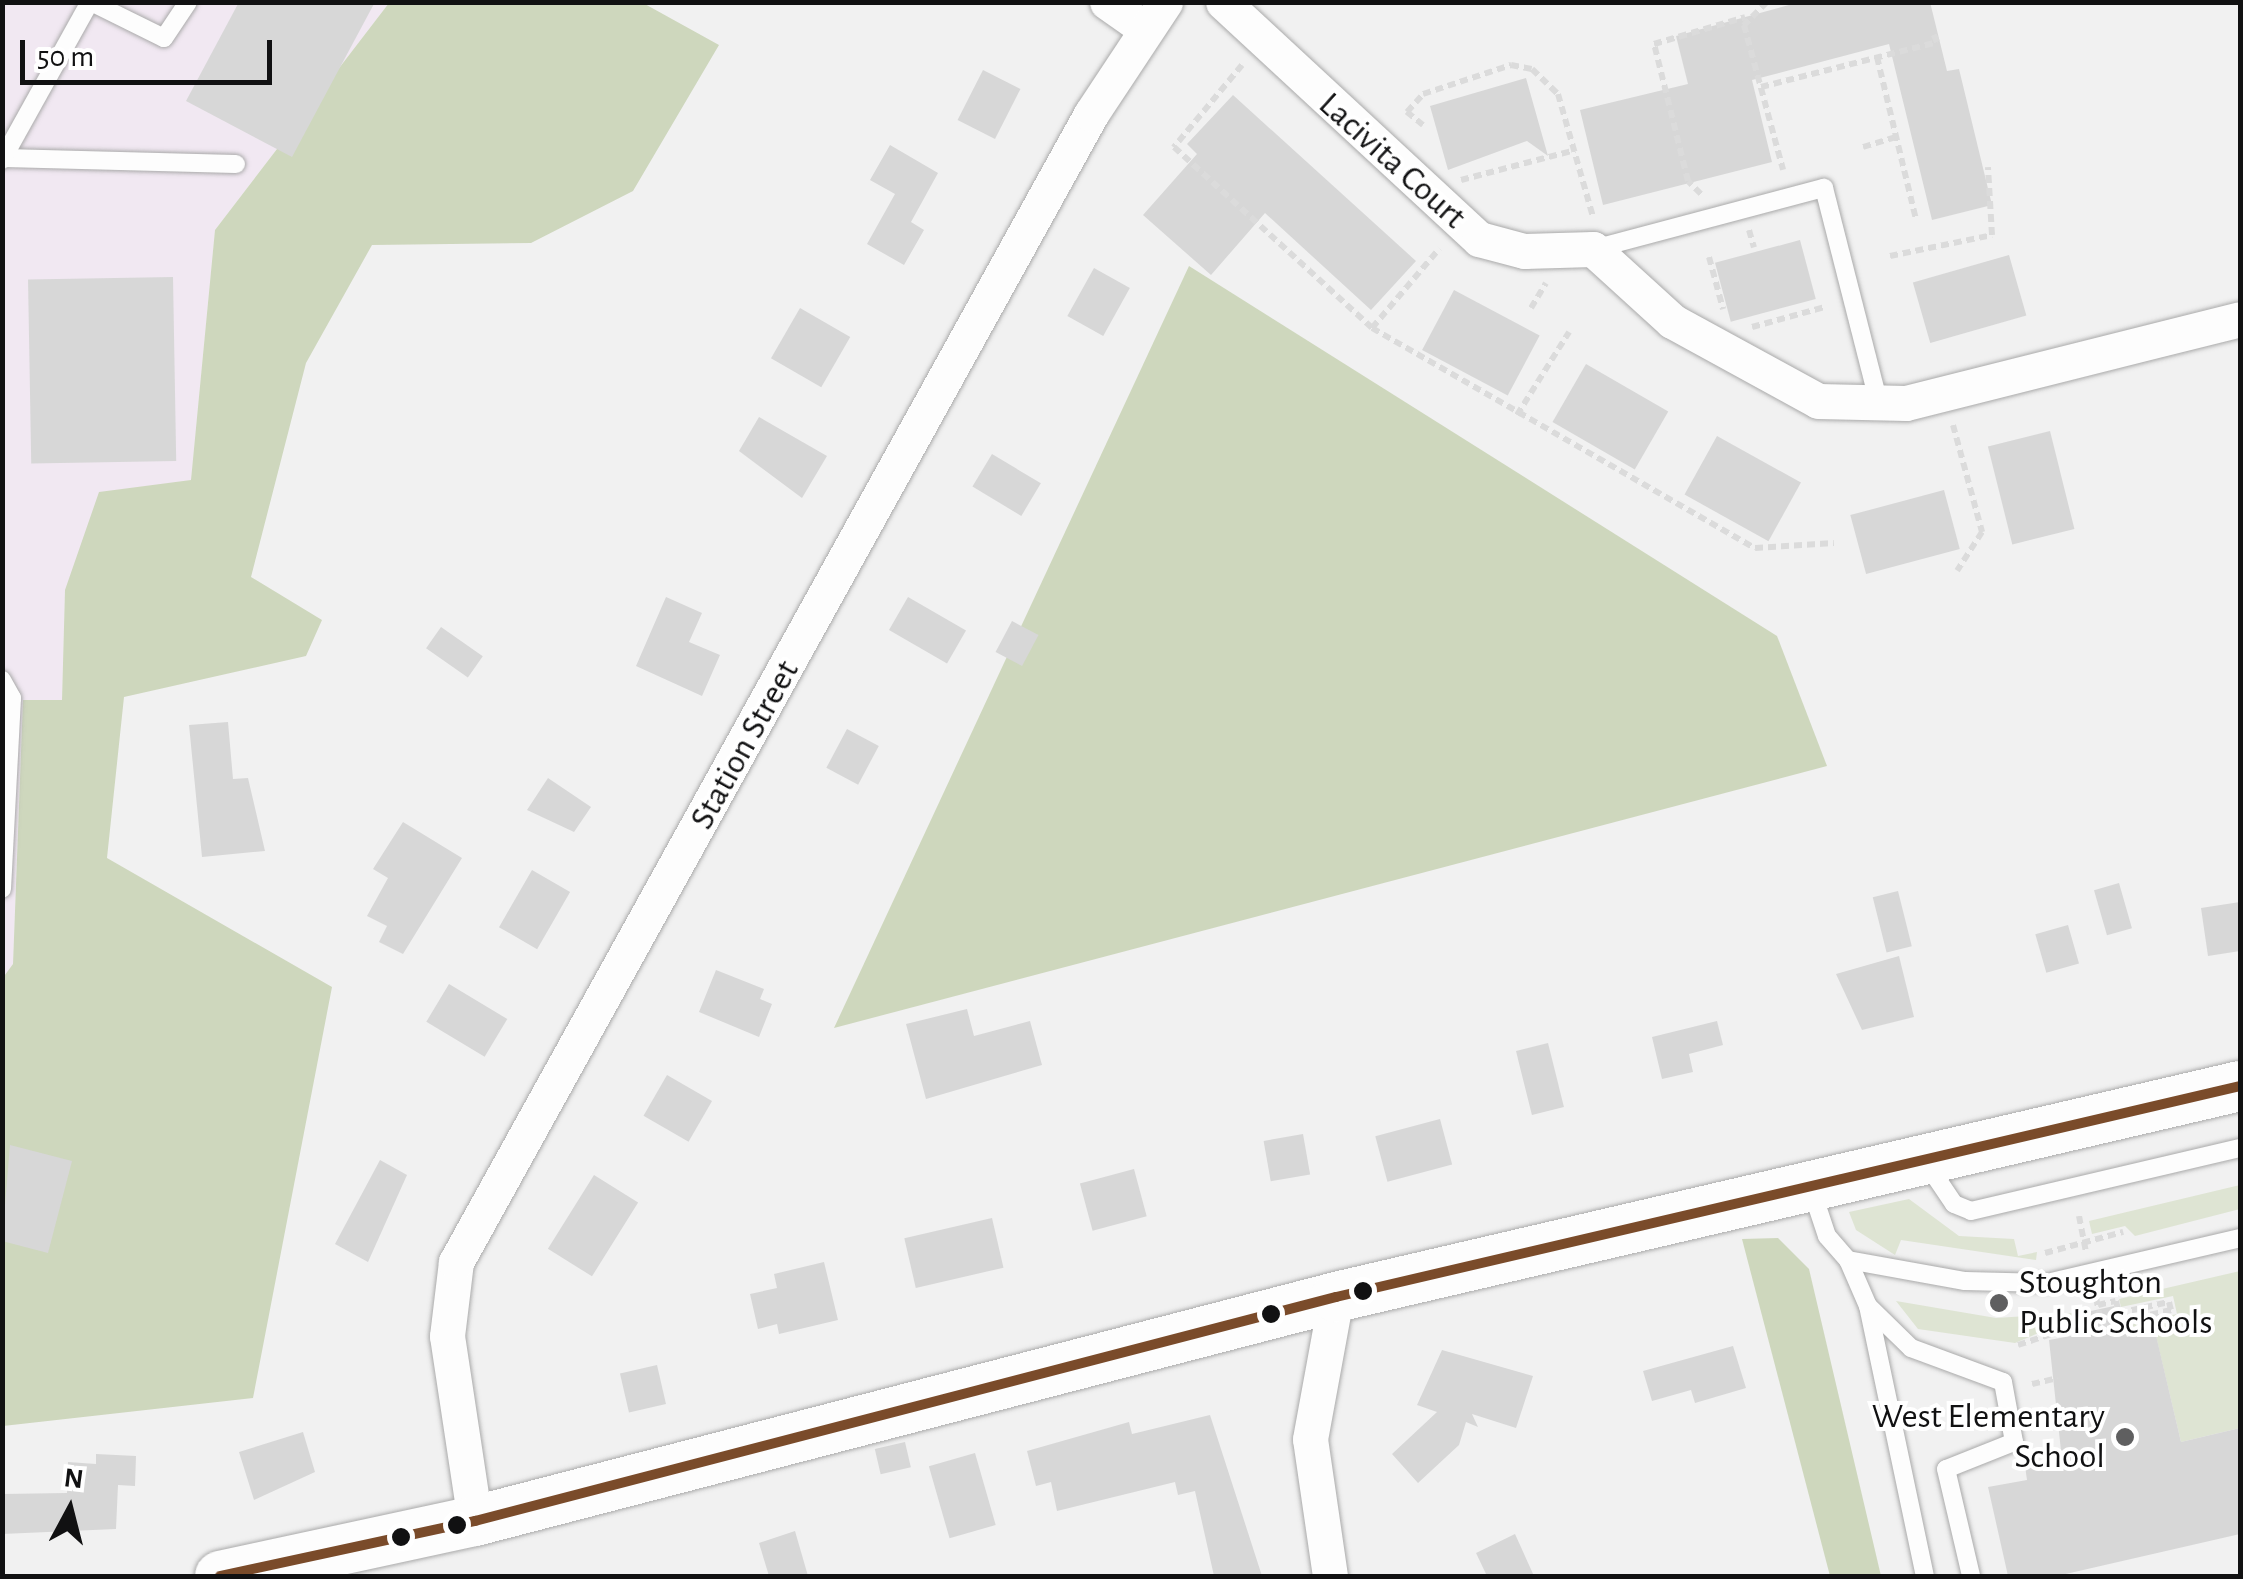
<!DOCTYPE html>
<style>
body{margin:0}
#map{position:relative;width:2243px;height:1579px;overflow:hidden;background:#f1f1f1;font-family:"Alegreya Sans",sans-serif}
div>[style]{position:absolute}
[style*='--x']{left:calc(var(--x)*1px);top:calc(var(--y)*1px);width:calc(var(--w)*1px);rotate:calc(var(--a)*1deg)}
.industrial>*{inset:0;background:#f1e8f2}
.green>*{inset:0;background:#dee4d3}
.forest>*{inset:0;background:#ced7bd}
.building>*{inset:0;background:#d7d7d7;transform-origin:0 0}
.path>*{height:6px;margin-top:-3px;transform-origin:0;background:repeating-linear-gradient(90deg,#dbdbdb 0 8px,transparent 0 13px)}
.roads{filter:drop-shadow(0 0 2px #aaa) drop-shadow(0 0 2px #aaa)}
.lane>*{height:18px;margin:-9px;padding:0 9px;transform-origin:9px;border-radius:9px;background:#fdfdfd}
.street>*{height:35px;margin:-17.5px;padding:0 17.5px;transform-origin:17.5px;border-radius:17.5px;background:#fdfdfd}
.secondary>*{height:50px;margin:-25px;padding:0 25px;transform-origin:25px;border-radius:25px;background:#fdfdfd}
.bus-1>*{height:10px;margin:-5px;padding:0 5px;transform-origin:5px;border-radius:5px;background:#7a4b2a}
.dots>*{width:28px;height:28px;translate:-50% -50%;box-sizing:border-box;border:5px solid #fff;border-radius:50%}
span{translate:-50% -50%;white-space:nowrap;text-align:center;line-height:1.15;-webkit-text-stroke:8px #fff;paint-order:stroke}
.street-label{font-size:35px;color:#111112}
.poi-label{font-size:35px;color:#111112}
.left{translate:0 -50%;text-align:left}
.right{translate:-100% -50%;text-align:right}
.frame{position:absolute;inset:0;border:5px solid #111112;pointer-events:none}
.north{position:absolute;left:20px;top:1459px;width:100px;height:100px;-webkit-text-stroke:8px #fff;paint-order:stroke;rotate:7deg;font-size:28px;font-weight:700;line-height:40px;text-align:center;color:#111112}
.north::after{content:'';display:block;margin:auto;width:35px;height:45px;background:#111112;clip-path:polygon(50% 0,100% 100%,50% 72%,0 100%)}
.scale{position:absolute;left:20px;top:40px;width:252px;height:45px;box-sizing:border-box;border:5px solid #111112;border-top:0;padding-left:12px;font-size:30px;line-height:35px;white-space:nowrap;color:#111112;-webkit-text-stroke:8px #fff;paint-order:stroke}
</style>
<div id="map">
<div class="industrial">
<div style="clip-path:polygon(3px 3px,389px 3px,215px 230px,191px 481px,65px 590px,62px 700px,23px 700px,13px 964px,3px 979px)"></div>
</div>
<div class="green">
<div style="clip-path:polygon(2240px 1185px,2240px 1209px,2135px 1236px,2125px 1226px,2092px 1234px,2089px 1221px)"></div>
<div style="clip-path:polygon(1909px 1199px,1959px 1236px,2014px 1239px,2018px 1256px,2037px 1252px,2036px 1260px,1901px 1240px,1895px 1255px,1856px 1230px,1849px 1212px)"></div>
<div style="clip-path:polygon(2240px 1271px,2240px 1428px,2181px 1442px,2155px 1332px,2129px 1337px,2126px 1326px,2177px 1314px,2173px 1296px,2121px 1307px,2119px 1299px)"></div>
<div style="clip-path:polygon(1896px 1301px,1996px 1318px,2088px 1312px,2015px 1343px,1918px 1329px)"></div>
</div>
<div class="forest">
<div style="clip-path:polygon(389px 3px,643px 3px,719px 45px,633px 191px,531px 243px,372px 245px,306px 363px,251px 577px,322px 620px,306px 656px,124px 697px,107px 858px,332px 987px,253px 1398px,3px 1426px,2px 979px,13px 964px,23px 700px,62px 700px,65px 590px,99px 492px,191px 480px,215px 230px)"></div>
<div style="clip-path:polygon(1189px 266px,1777px 636px,1827px 766px,834px 1028px)"></div>
<div style="clip-path:polygon(1778px 1238px,1809px 1269px,1881px 1576px,1830px 1576px,1742px 1239px)"></div>
</div>
<div class="building">
<div style="clip-path:polygon(239px 2px,375px 2px,292px 157px,186px 101px)"></div>
<div style="clip-path:polygon(1800px 2px,1930px 2px,1947px 71px,1959px 69px,1992px 205px,1932px 220px,1889px 44px,1752px 80px,1772px 162px,1603px 205px,1580px 110px,1688px 84px,1676px 36px)"></div>
<div style="left:983px;top:70px;width:42px;height:56px;rotate:27deg"></div>
<div style="clip-path:polygon(1526px 78px,1548px 156px,1527px 141px,1448px 170px,1430px 106px)"></div>
<div style="clip-path:polygon(1233px 95px,1416px 261px,1371px 310px,1265px 213px,1211px 275px,1143px 215px,1197px 154px,1187px 144px)"></div>
<div style="clip-path:polygon(890px 145px,938px 173px,911px 222px,924px 230px,904px 265px,867px 244px,895px 194px,870px 180px)"></div>
<div style="left:1800px;top:240px;width:61px;height:88px;rotate:75deg"></div>
<div style="left:2009px;top:255px;width:63px;height:100px;rotate:74deg"></div>
<div style="left:1094px;top:268px;width:41px;height:55px;rotate:29deg"></div>
<div style="left:173px;top:277px;width:184px;height:145px;rotate:89deg"></div>
<div style="left:1454px;top:290px;width:97px;height:68px;rotate:28deg"></div>
<div style="left:800px;top:308px;width:58px;height:58px;rotate:30deg"></div>
<div style="left:1586px;top:364px;width:95px;height:67px;rotate:30deg"></div>
<div style="clip-path:polygon(759px 417px,827px 456px,802px 498px,739px 451px)"></div>
<div style="left:2050px;top:431px;width:101px;height:64px;rotate:76deg"></div>
<div style="left:1717px;top:436px;width:96px;height:67px;rotate:29deg"></div>
<div style="left:992px;top:454px;width:57px;height:38px;rotate:31deg"></div>
<div style="left:1944px;top:490px;width:61px;height:97px;rotate:75deg"></div>
<div style="clip-path:polygon(666px 597px,702px 613px,689px 642px,720px 655px,702px 696px,636px 666px)"></div>
<div style="left:908px;top:597px;width:67px;height:38px;rotate:30deg"></div>
<div style="left:1012px;top:621px;width:30px;height:35px;rotate:28deg"></div>
<div style="left:441px;top:627px;width:51px;height:26px;rotate:35deg"></div>
<div style="clip-path:polygon(228px 722px,233px 779px,248px 778px,265px 851px,202px 857px,189px 725px)"></div>
<div style="left:847px;top:729px;width:36px;height:44px;rotate:28deg"></div>
<div style="clip-path:polygon(548px 778px,591px 807px,574px 832px,527px 810px)"></div>
<div style="clip-path:polygon(403px 822px,462px 858px,403px 954px,379px 942px,387px 926px,367px 916px,388px 878px,373px 869px)"></div>
<div style="left:532px;top:870px;width:44px;height:66px;rotate:30deg"></div>
<div style="left:2119px;top:883px;width:47px;height:26px;rotate:74deg"></div>
<div style="left:1898px;top:891px;width:57px;height:26px;rotate:76deg"></div>
<div style="clip-path:polygon(2240px 902px,2240px 951px,2208px 956px,2201px 908px)"></div>
<div style="left:2068px;top:925px;width:40px;height:34px;rotate:74deg"></div>
<div style="clip-path:polygon(1899px 956px,1914px 1017px,1862px 1030px,1836px 974px)"></div>
<div style="clip-path:polygon(716px 970px,764px 989px,760px 999px,772px 1004px,759px 1037px,699px 1012px)"></div>
<div style="left:449px;top:984px;width:68px;height:44px;rotate:31deg"></div>
<div style="clip-path:polygon(967px 1009px,974px 1036px,1030px 1021px,1042px 1065px,926px 1099px,906px 1024px)"></div>
<div style="clip-path:polygon(1717px 1021px,1723px 1045px,1689px 1054px,1693px 1072px,1662px 1079px,1652px 1037px)"></div>
<div style="left:1548px;top:1043px;width:66px;height:33px;rotate:76deg"></div>
<div style="left:667px;top:1075px;width:52px;height:47px;rotate:30deg"></div>
<div style="left:1440px;top:1119px;width:47px;height:67px;rotate:75deg"></div>
<div style="left:1303px;top:1134px;width:41px;height:40px;rotate:80deg"></div>
<div style="clip-path:polygon(10px 1145px,72px 1161px,48px 1253px,2px 1241px)"></div>
<div style="clip-path:polygon(380px 1160px,407px 1175px,368px 1262px,335px 1244px)"></div>
<div style="left:1134px;top:1169px;width:49px;height:56px;rotate:75deg"></div>
<div style="left:594px;top:1175px;width:52px;height:87px;rotate:32deg"></div>
<div style="left:992px;top:1218px;width:51px;height:90px;rotate:77deg"></div>
<div style="clip-path:polygon(824px 1262px,838px 1320px,779px 1334px,777px 1324px,758px 1329px,750px 1294px,777px 1288px,774px 1274px)"></div>
<div style="clip-path:polygon(2114px 1306px,2127px 1337px,2155px 1331px,2181px 1442px,2240px 1428px,2240px 1534px,2057px 1576px,2008px 1576px,1988px 1487px,2027px 1480px,2025px 1466px,2062px 1460px,2049px 1340px,2082px 1334px,2077px 1314px)"></div>
<div style="clip-path:polygon(1733px 1346px,1746px 1388px,1695px 1403px,1691px 1390px,1652px 1401px,1643px 1371px)"></div>
<div style="clip-path:polygon(1442px 1350px,1533px 1376px,1516px 1428px,1472px 1414px,1478px 1427px,1466px 1422px,1459px 1445px,1418px 1483px,1392px 1454px,1437px 1412px,1417px 1405px)"></div>
<div style="left:657px;top:1365px;width:40px;height:38px;rotate:77deg"></div>
<div style="clip-path:polygon(1210px 1415px,1262px 1576px,1214px 1576px,1195px 1491px,1178px 1495px,1175px 1482px,1057px 1511px,1051px 1482px,1036px 1486px,1027px 1451px,1129px 1422px,1132px 1434px)"></div>
<div style="clip-path:polygon(303px 1432px,315px 1472px,254px 1500px,239px 1452px)"></div>
<div style="left:905px;top:1442px;width:26px;height:31px;rotate:77deg"></div>
<div style="left:975px;top:1453px;width:75px;height:48px;rotate:74deg"></div>
<div style="clip-path:polygon(96px 1454px,136px 1456px,135px 1486px,118px 1485px,116px 1529px,2px 1534px,2px 1494px,67px 1493px,68px 1462px,96px 1464px)"></div>
<div style="clip-path:polygon(795px 1531px,808px 1576px,769px 1576px,759px 1543px)"></div>
<div style="clip-path:polygon(1515px 1534px,1534px 1576px,1487px 1576px,1476px 1553px)"></div>
</div>
<div class="path">
<div style="--x:1767;--y:2;--w:33;--a:135"></div>
<div style="--x:1744;--y:25;--w:150;--a:74.9"></div>
<div style="--x:1877;--y:57;--w:168;--a:76.5"></div>
<div style="--x:1242;--y:65;--w:107;--a:129.7"></div>
<div style="--x:1174;--y:147;--w:268;--a:42.4"></div>
<div style="--x:1372;--y:328;--w:442;--a:29.9"></div>
<div style="--x:1755;--y:548;--w:79;--a:-3.6"></div>
<div style="--x:1761;--y:87;--w:182;--a:-14.3"></div>
<div style="--x:1937;--y:42;--w:8;--a:-113"></div>
<div style="--x:1423;--y:125;--w:21;--a:-141"></div>
<div style="--x:1407;--y:112;--w:24;--a:-48"></div>
<div style="--x:1423;--y:94;--w:93;--a:-18.2"></div>
<div style="--x:1511;--y:65;--w:21;--a:11"></div>
<div style="--x:1532;--y:69;--w:36;--a:44"></div>
<div style="--x:1558;--y:94;--w:128;--a:74.1"></div>
<div style="--x:1863;--y:147;--w:34;--a:-17"></div>
<div style="--x:1461;--y:180;--w:118;--a:-14.7"></div>
<div style="--x:1701;--y:194;--w:18;--a:-135"></div>
<div style="--x:1688;--y:181;--w:141;--a:-103.9"></div>
<div style="--x:1654;--y:44;--w:95;--a:-16.5"></div>
<div style="--x:1749;--y:230;--w:18;--a:74"></div>
<div style="--x:1890;--y:256;--w:104;--a:-11.6"></div>
<div style="--x:1992;--y:235;--w:68;--a:-93.4"></div>
<div style="--x:1709;--y:257;--w:54;--a:74.9"></div>
<div style="--x:1531;--y:308;--w:29;--a:-59"></div>
<div style="--x:1752;--y:327;--w:76;--a:-15.3"></div>
<div style="--x:1372;--y:328;--w:104;--a:-49.7"></div>
<div style="--x:1517;--y:415;--w:98;--a:-57.9"></div>
<div style="--x:1953;--y:425;--w:111;--a:74.8"></div>
<div style="--x:1982;--y:532;--w:46;--a:122.7"></div>
<div style="--x:2079;--y:1216;--w:36;--a:79"></div>
<div style="--x:2045;--y:1253;--w:81;--a:-15.1"></div>
<div style="--x:2098;--y:1305;--w:18;--a:-13"></div>
<div style="--x:2116;--y:1301;--w:12;--a:76"></div>
<div style="--x:2119;--y:1313;--w:51;--a:-12.4"></div>
<div style="--x:2169;--y:1302;--w:8;--a:76"></div>
<div style="--x:2171;--y:1310;--w:72;--a:167.1"></div>
<div style="--x:2101;--y:1326;--w:8;--a:-97"></div>
<div style="--x:2018;--y:1345;--w:86;--a:-18.2"></div>
<div style="--x:2100;--y:1318;--w:25;--a:-101"></div>
<div style="--x:2032;--y:1384;--w:26;--a:-13"></div>
</div>
<div class="roads">
<div class="lane">
<div style="--x:91;--y:2;--w:81;--a:26.3"></div>
<div style="--x:164;--y:38;--w:43;--a:-56.3"></div>
<div style="--x:4;--y:158;--w:232;--a:1.5"></div>
<div style="--x:2;--y:160;--w:181;--a:-60.9"></div>
<div style="--x:1594;--y:249;--w:238;--a:-14.9"></div>
<div style="--x:1824;--y:188;--w:226;--a:75.7"></div>
<div style="--x:2;--y:680;--w:21;--a:61"></div>
<div style="--x:12;--y:698;--w:191;--a:93"></div>
<div style="--x:1927;--y:1164;--w:48;--a:56"></div>
<div style="--x:1954;--y:1204;--w:18;--a:22"></div>
<div style="--x:1971;--y:1211;--w:276;--a:-13.2"></div>
<div style="--x:1812;--y:1191;--w:47;--a:71.6"></div>
<div style="--x:1827;--y:1236;--w:32;--a:49"></div>
<div style="--x:1848;--y:1260;--w:119;--a:10.2"></div>
<div style="--x:1965;--y:1281;--w:82;--a:1.4"></div>
<div style="--x:2047;--y:1283;--w:198;--a:-13.1"></div>
<div style="--x:1848;--y:1260;--w:50;--a:66.5"></div>
<div style="--x:1868;--y:1306;--w:276;--a:78.1"></div>
<div style="--x:1868;--y:1306;--w:60;--a:44.3"></div>
<div style="--x:1911;--y:1348;--w:98;--a:20.3"></div>
<div style="--x:2003;--y:1382;--w:61;--a:79.6"></div>
<div style="--x:2014;--y:1442;--w:73;--a:158.3"></div>
<div style="--x:1946;--y:1469;--w:110;--a:76.8"></div>
</div>
<div class="street">
<div style="--x:1107;--y:2;--w:45;--a:35.1"></div>
<div style="--x:1223;--y:2;--w:349;--a:42.8"></div>
<div style="--x:1479;--y:239;--w:47;--a:14.9"></div>
<div style="--x:1524;--y:251;--w:69;--a:-1.7"></div>
<div style="--x:1593;--y:249;--w:107;--a:42.3"></div>
<div style="--x:1672;--y:321;--w:166;--a:28.7"></div>
<div style="--x:1818;--y:401;--w:88;--a:1.3"></div>
<div style="--x:1906;--y:403;--w:344;--a:-14.1"></div>
<div style="--x:475;--y:1521;--w:187;--a:-98.6"></div>
<div style="--x:447;--y:1336;--w:75;--a:-83.1"></div>
<div style="--x:456;--y:1262;--w:1312;--a:-61.05"></div>
<div style="--x:1091;--y:114;--w:134;--a:-56.5"></div>
<div style="--x:1330;--y:1576;--w:138;--a:-98.3"></div>
<div style="--x:1310;--y:1439;--w:144;--a:-79.6"></div>
</div>
<div class="secondary">
<div style="--x:220;--y:1576;--w:261;--a:-12.2"></div>
<div style="--x:475;--y:1521;--w:890;--a:-14.58"></div>
<div style="--x:1336;--y:1297;--w:928;--a:-13.14"></div>
</div>
</div>
<div class="bus-1">
<div style="--x:220;--y:1576;--w:261;--a:-12.2"></div>
<div style="--x:475;--y:1521;--w:890;--a:-14.58"></div>
<div style="--x:1336;--y:1297;--w:928;--a:-13.14"></div>
</div>
<div class="dots">
<div style="left:1363px;top:1291px;background:#111112"></div>
<div style="left:1999px;top:1303px;background:#5f5f60"></div>
<div style="left:1271px;top:1314px;background:#111112"></div>
<div style="left:2125px;top:1437px;background:#5f5f60"></div>
<div style="left:457px;top:1525px;background:#111112"></div>
<div style="left:401px;top:1537px;background:#111112"></div>
</div>
<div class="street-label">
<span style="left:1392px;top:161px;rotate:42deg">Lacivita Court</span>
<span style="left:745px;top:745px;rotate:-61deg">Station Street</span>
</div>
<div class="poi-label">
<span class="left" style="left:2019px;top:1303px">Stoughton<br>Public Schools</span>
<span class="right" style="left:2105px;top:1437px">West Elementary<br>School</span>
</div>
<div class="frame"></div>
<div class="north">N</div>
<div class="scale">50 m</div>
</div>
